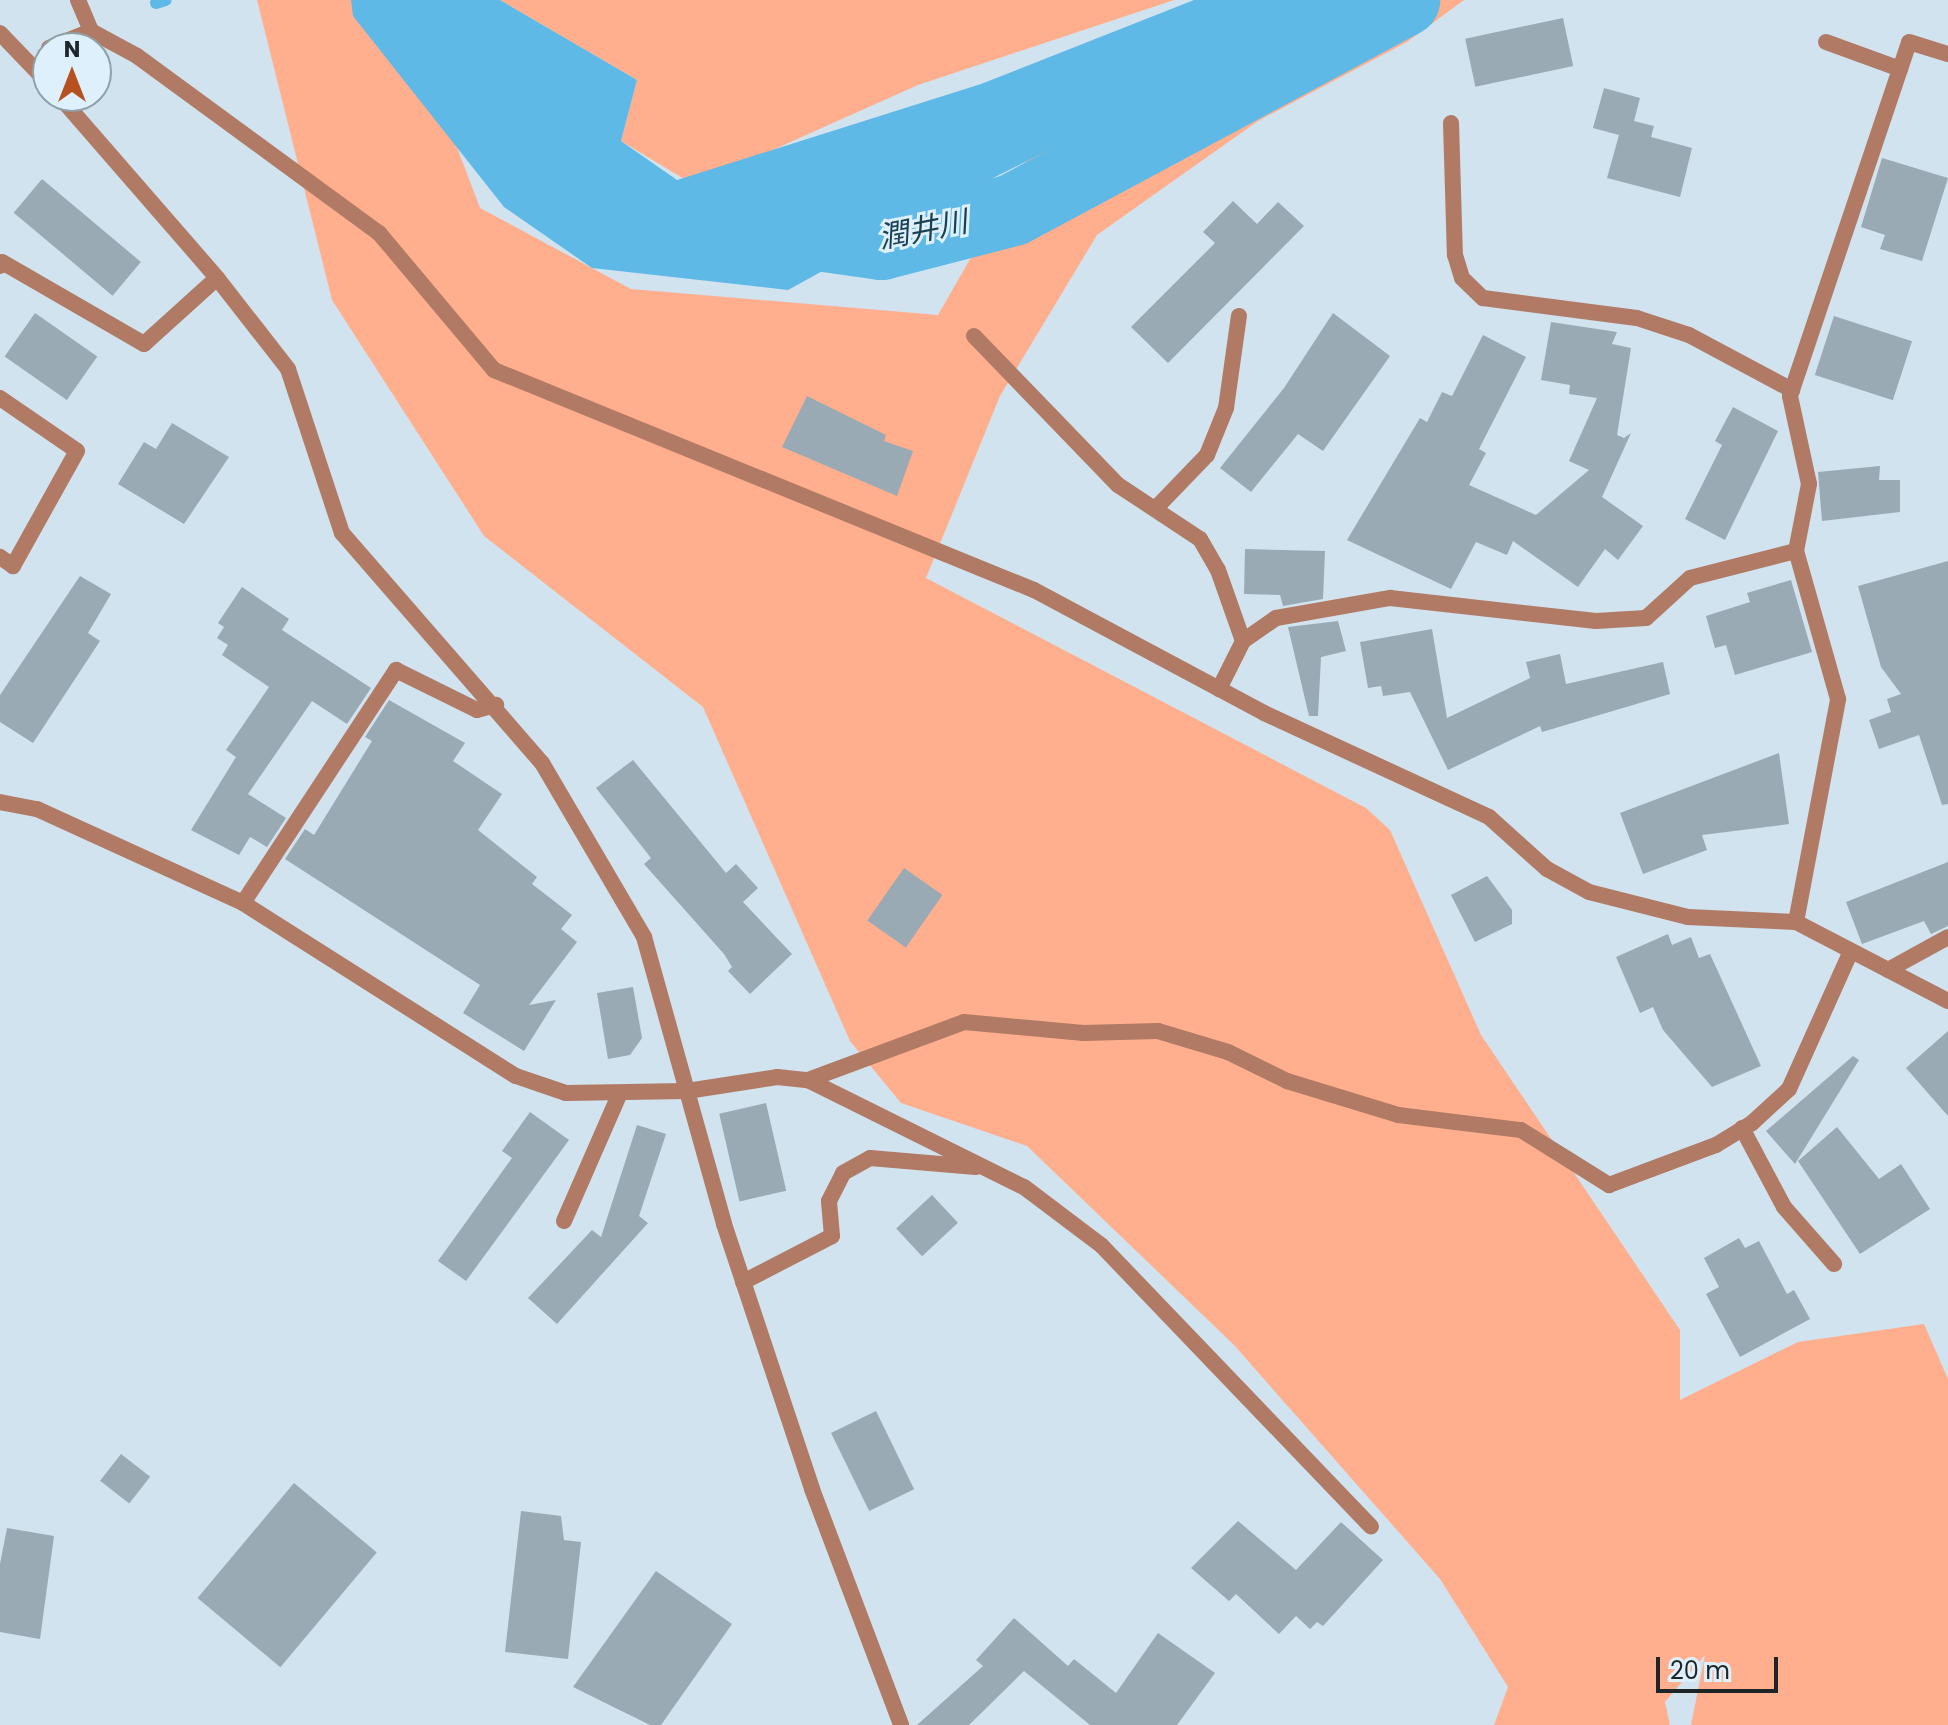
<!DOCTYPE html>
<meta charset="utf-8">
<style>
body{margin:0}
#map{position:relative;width:1948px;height:1725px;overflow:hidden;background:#d0e3ee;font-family:Poppins,"Noto Sans JP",sans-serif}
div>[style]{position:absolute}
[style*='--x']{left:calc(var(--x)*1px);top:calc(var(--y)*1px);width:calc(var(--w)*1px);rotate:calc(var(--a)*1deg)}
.green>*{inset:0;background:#ffaf8e}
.water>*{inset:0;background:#5fb9e6}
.stream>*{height:12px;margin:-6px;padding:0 6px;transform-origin:6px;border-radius:6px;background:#5fb9e6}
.river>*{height:72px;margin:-36px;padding:0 36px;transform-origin:36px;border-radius:36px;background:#5fb9e6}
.building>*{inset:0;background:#99aab4;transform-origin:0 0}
.minor>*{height:16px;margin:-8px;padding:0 8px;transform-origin:8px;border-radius:8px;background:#b17a64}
span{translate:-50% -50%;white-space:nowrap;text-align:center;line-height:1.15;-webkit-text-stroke:6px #def0fb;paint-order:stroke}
.water-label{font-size:30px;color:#194053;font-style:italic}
.north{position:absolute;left:32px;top:32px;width:80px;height:80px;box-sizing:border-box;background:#def0fb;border:2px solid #919fa7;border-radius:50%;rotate:0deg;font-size:22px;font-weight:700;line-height:32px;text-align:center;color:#1e2529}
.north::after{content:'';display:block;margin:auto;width:28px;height:36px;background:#b65121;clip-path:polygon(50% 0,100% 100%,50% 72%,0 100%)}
.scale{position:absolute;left:1656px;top:1657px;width:122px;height:36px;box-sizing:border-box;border:4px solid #1e2529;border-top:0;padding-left:10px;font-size:24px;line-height:28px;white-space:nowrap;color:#1e2529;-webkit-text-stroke:6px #def0fb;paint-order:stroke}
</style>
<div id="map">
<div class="green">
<div style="clip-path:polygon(257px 0,401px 0,480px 208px,631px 289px,938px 315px,1039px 139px,1308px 0,1464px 0,1407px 42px,1258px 121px,1097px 235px,1000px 396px,926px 578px,1366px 808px,1390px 830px,1481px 1035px,1680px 1330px,1680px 1400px,1798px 1342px,1924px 1324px,1948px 1379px,1948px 1725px,1691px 1725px,1705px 1655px,1665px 1702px,1670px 1725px,1494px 1725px,1508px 1687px,1440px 1579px,1234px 1345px,1027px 1146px,901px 1103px,850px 1041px,703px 707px,484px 536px,332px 300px)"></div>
<div style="clip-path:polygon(500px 0,1174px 0,918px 85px,694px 185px,621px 141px,637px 80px)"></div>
</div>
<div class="water">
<div style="clip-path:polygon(351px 0,500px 0,637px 80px,621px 141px,677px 180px,981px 84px,1194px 0,1350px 0,975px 187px,788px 290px,592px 268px,504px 207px,353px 16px)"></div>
</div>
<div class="stream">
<div style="--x:156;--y:3;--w:10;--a:-17"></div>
</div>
<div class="river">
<div style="--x:776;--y:229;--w:107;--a:8.1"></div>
<div style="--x:882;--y:244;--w:135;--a:-14.5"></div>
<div style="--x:1013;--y:210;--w:444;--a:-28.2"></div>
</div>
<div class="building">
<div style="left:1563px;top:18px;width:49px;height:100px;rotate:78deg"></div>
<div style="clip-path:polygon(1604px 88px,1640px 98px,1634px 121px,1654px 126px,1651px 137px,1692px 148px,1680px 197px,1607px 178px,1619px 135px,1593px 128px)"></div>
<div style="clip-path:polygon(1882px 158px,1948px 178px,1922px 261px,1880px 249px,1885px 235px,1861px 227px)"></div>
<div style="left:42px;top:179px;width:129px;height:44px;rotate:40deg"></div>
<div style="clip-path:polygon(1233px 201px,1257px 224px,1278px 202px,1304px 226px,1168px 363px,1131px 327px,1215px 243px,1203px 232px)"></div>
<div style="left:35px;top:313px;width:76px;height:53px;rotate:35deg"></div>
<div style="clip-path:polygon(1333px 313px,1390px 356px,1323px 451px,1298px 434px,1251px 492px,1220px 468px,1284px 388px)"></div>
<div style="left:1834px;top:316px;width:82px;height:62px;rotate:18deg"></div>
<div style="clip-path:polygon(1551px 322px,1617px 332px,1612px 344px,1631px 348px,1617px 435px,1624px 438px,1631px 433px,1602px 497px,1643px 526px,1618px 560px,1605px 549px,1578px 587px,1513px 541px,1507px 555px,1476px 542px,1451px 589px,1347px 540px,1420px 418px,1427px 422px,1442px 392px,1452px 396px,1483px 335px,1526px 357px,1479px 449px,1486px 453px,1469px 485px,1536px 515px,1589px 470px,1569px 461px,1597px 398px,1569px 394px,1570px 385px,1541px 380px)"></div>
<div style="clip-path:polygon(807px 396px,886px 435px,884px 441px,913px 451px,897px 496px,782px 447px)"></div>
<div style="clip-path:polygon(1733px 407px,1778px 431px,1725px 540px,1685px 519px,1722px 445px,1715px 441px)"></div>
<div style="clip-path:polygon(172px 423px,229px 457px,184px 524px,118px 484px,144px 442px,156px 449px)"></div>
<div style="clip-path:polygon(1880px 466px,1879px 480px,1900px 480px,1900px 512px,1822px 521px,1818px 472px)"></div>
<div style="clip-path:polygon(1245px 549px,1325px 551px,1323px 599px,1283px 606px,1280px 595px,1244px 594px)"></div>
<div style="clip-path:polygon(1948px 561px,1948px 804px,1942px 805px,1919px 735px,1879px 749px,1869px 720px,1891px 712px,1887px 699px,1901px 694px,1881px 667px,1858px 586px)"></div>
<div style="clip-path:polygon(80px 576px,111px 594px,88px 633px,100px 641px,33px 743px,0 722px,0 695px)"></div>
<div style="clip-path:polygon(1791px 580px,1812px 652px,1735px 675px,1726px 645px,1715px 648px,1706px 616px,1750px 602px,1747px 593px)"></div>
<div style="clip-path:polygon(242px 587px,289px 619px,282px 630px,371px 688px,347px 724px,312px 701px,248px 794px,286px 818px,267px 847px,250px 837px,239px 855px,191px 830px,236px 757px,226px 750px,269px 687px,222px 655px,228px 645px,217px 638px,224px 627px,218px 623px)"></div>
<div style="clip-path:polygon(1338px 621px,1346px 651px,1321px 657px,1318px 716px,1309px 716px,1288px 627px)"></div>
<div style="clip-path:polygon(1432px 629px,1447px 718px,1530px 678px,1526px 662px,1560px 654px,1566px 684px,1663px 662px,1670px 694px,1542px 732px,1540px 726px,1448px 770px,1410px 692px,1383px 696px,1381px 686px,1368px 688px,1360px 642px)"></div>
<div style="clip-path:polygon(389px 700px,465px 743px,453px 761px,502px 794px,478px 830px,537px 877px,532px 884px,572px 915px,561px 929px,577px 942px,529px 1005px,556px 1000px,524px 1051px,463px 1013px,480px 985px,285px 859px,305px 829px,314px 835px,372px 741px,365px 737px)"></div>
<div style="clip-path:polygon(1779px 753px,1789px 824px,1702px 835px,1707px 850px,1643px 874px,1620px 813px)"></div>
<div style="clip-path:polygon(633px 760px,726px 873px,736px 864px,758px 888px,743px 902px,792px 954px,750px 994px,728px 971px,732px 967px,724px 954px,644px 864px,651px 858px,596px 788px)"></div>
<div style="clip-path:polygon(1948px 862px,1948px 926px,1931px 934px,1924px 921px,1862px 944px,1846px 902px)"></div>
<div style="left:904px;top:868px;width:47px;height:64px;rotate:35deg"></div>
<div style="clip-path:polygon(1487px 876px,1512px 910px,1512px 924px,1475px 942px,1451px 895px)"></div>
<div style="clip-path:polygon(1668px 934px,1672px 945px,1691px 937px,1699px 958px,1710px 954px,1761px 1066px,1712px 1087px,1663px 1030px,1653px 1007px,1640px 1013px,1616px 957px)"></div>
<div style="clip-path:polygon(633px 987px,642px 1038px,630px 1055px,608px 1059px,597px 993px)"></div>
<div style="clip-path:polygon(1948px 1031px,1948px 1116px,1906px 1068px)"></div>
<div style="clip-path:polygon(1853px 1056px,1859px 1060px,1795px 1164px,1766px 1131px)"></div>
<div style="left:766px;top:1103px;width:90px;height:48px;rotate:77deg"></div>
<div style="clip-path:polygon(530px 1112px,569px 1140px,466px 1281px,438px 1261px,512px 1158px,502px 1151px)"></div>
<div style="clip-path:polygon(637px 1125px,666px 1134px,639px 1216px,648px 1223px,557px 1324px,528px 1298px,592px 1230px,601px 1237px)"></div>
<div style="clip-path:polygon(1837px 1127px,1879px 1179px,1901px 1164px,1930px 1209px,1860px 1254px,1798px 1161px)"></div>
<div style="left:932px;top:1195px;width:38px;height:49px;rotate:47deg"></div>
<div style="clip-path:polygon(1739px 1238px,1745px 1248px,1759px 1241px,1787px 1294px,1794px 1290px,1810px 1319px,1740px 1357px,1706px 1294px,1719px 1287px,1704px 1258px)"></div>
<div style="left:876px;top:1411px;width:87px;height:50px;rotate:64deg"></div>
<div style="left:121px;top:1454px;width:37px;height:34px;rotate:38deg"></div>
<div style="left:294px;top:1483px;width:108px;height:150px;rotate:40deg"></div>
<div style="clip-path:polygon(521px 1511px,561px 1516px,564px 1540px,581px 1542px,568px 1659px,505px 1652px)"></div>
<div style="clip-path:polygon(1238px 1521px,1296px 1570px,1341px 1522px,1383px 1560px,1323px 1626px,1317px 1622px,1310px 1629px,1296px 1616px,1279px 1634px,1236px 1594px,1229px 1601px,1191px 1568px)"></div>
<div style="clip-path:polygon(7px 1528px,54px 1536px,40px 1639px,0 1632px,0 1564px)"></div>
<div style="clip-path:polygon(656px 1571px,732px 1624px,661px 1725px,650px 1725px,573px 1687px)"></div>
<div style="clip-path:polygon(1014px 1618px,1068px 1666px,1074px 1659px,1116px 1693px,1158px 1633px,1215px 1673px,1177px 1725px,1090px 1725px,1024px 1671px,969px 1725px,917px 1725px,983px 1666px,976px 1660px)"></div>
</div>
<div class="minor">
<div style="--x:78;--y:0;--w:34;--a:67"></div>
<div style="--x:0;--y:33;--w:69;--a:46.2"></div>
<div style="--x:1826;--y:42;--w:79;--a:20"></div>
<div style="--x:49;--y:48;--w:45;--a:-22"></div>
<div style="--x:91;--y:31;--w:52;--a:28.5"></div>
<div style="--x:137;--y:56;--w:300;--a:36.2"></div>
<div style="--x:379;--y:233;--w:179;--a:50"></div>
<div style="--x:494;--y:370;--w:583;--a:22.17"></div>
<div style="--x:1034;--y:590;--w:261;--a:28.1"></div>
<div style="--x:1264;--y:713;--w:248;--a:24.8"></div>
<div style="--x:1489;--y:817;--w:78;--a:41.9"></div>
<div style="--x:1547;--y:869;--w:48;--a:28.7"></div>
<div style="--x:1589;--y:892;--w:102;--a:14.2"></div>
<div style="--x:1688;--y:917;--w:108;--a:2.7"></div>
<div style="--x:1796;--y:922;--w:171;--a:27.5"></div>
<div style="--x:59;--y:96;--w:241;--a:49"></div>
<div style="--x:217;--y:278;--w:115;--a:52"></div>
<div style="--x:288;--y:369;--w:173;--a:71.8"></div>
<div style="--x:342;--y:533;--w:305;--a:49"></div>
<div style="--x:542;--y:763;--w:202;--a:59.6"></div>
<div style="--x:644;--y:937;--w:298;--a:74.4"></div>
<div style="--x:724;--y:1224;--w:279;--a:71.6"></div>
<div style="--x:812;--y:1489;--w:252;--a:69.3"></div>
<div style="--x:1451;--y:123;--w:132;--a:88.3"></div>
<div style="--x:1455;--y:255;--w:24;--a:73"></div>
<div style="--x:1462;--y:278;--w:29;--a:44"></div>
<div style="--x:1483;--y:298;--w:155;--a:7.4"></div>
<div style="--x:1637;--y:318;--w:55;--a:18.1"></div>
<div style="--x:1689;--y:335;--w:117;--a:28.1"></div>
<div style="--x:0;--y:266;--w:4;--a:-63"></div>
<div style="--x:2;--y:262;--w:164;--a:30"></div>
<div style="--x:144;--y:344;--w:98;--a:-42.1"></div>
<div style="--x:974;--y:336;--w:207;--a:46"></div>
<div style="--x:1118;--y:485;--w:98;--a:33.4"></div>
<div style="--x:1200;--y:539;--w:36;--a:60"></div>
<div style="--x:1218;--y:570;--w:75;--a:70.6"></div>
<div style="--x:0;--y:398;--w:93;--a:34.5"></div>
<div style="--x:77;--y:451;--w:132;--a:119.1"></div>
<div style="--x:13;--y:566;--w:16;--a:-145"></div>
<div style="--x:1155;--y:509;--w:75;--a:-46.1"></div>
<div style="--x:1207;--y:455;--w:51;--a:-68"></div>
<div style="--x:1226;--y:408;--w:93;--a:-82"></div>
<div style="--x:1219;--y:689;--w:54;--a:-63.4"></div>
<div style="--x:1243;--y:641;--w:40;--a:-34.9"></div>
<div style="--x:1276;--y:618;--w:116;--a:-10"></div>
<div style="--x:1390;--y:598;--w:207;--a:6.4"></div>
<div style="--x:1596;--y:621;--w:50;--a:-3.4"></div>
<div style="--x:1646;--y:618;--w:59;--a:-42.3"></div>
<div style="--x:1690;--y:578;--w:109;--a:-14.3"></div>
<div style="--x:0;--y:802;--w:38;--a:11"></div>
<div style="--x:37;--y:809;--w:226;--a:24.5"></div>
<div style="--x:243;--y:903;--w:323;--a:32.4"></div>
<div style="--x:516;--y:1076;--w:53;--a:18.8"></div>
<div style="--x:566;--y:1093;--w:121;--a:-0.9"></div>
<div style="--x:687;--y:1091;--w:91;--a:-8.8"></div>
<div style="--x:777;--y:1077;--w:31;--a:6"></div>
<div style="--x:808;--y:1080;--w:241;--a:26.4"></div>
<div style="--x:1024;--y:1187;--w:96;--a:37"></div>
<div style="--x:1101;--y:1245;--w:390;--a:46.2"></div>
<div style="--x:243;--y:903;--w:279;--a:-56.7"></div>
<div style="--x:396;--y:670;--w:90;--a:26.3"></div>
<div style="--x:477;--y:710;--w:20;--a:-15"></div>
<div style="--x:1796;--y:922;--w:227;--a:-79.3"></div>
<div style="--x:1838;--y:699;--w:154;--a:-105.8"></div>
<div style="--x:1796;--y:551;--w:68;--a:-79"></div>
<div style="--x:1809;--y:484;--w:90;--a:-102.2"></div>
<div style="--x:1790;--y:396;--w:373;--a:-71.4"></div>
<div style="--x:1909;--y:42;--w:41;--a:17.1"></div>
<div style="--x:1888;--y:970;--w:68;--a:-28.8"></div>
<div style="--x:808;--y:1080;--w:166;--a:-20.4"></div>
<div style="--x:964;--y:1022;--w:120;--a:5.3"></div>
<div style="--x:1083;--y:1033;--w:75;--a:-1.5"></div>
<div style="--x:1158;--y:1031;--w:73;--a:16.7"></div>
<div style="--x:1228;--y:1052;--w:66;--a:26.2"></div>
<div style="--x:1287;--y:1081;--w:116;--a:17"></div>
<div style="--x:1398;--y:1115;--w:124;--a:7"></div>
<div style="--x:1521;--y:1130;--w:104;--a:32"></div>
<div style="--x:1609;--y:1185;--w:114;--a:-20.5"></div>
<div style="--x:1716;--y:1145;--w:42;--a:-31.4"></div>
<div style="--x:1752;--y:1123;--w:50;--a:-42.6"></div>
<div style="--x:1789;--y:1089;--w:151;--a:-65.8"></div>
<div style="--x:1742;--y:1128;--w:89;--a:62"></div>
<div style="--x:1784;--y:1207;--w:76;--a:48.7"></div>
<div style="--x:564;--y:1221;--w:140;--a:-66.4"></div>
<div style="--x:743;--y:1282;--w:100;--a:-27.3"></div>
<div style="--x:832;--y:1236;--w:35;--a:-95"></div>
<div style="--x:829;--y:1201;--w:31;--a:-63"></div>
<div style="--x:843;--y:1173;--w:31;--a:-29"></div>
<div style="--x:870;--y:1158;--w:106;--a:4.9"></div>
</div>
<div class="water-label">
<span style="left:923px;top:230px;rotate:-11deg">潤井川</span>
</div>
<div class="north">N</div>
<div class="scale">20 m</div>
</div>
